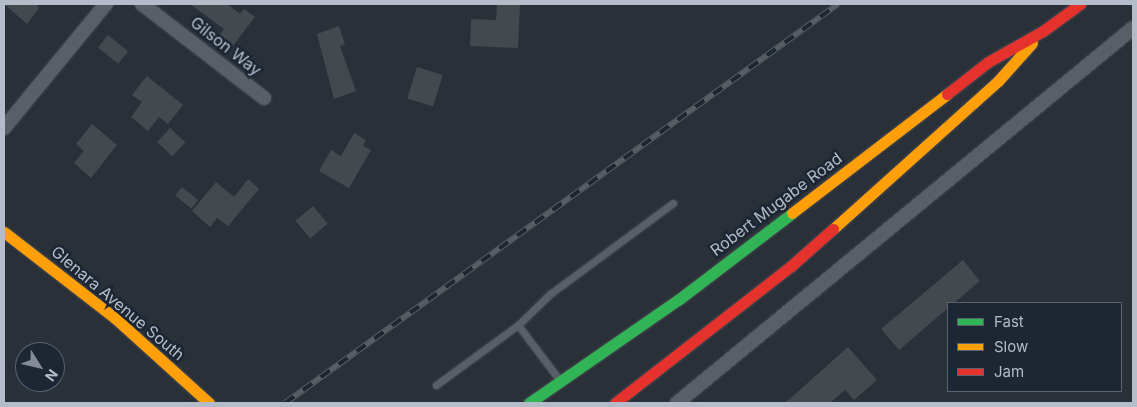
<!DOCTYPE html>
<style>
body{margin:0}
#map{position:relative;width:1137px;height:407px;overflow:hidden;background:#2a3038;font-family:Inter,sans-serif}
div>[style]{position:absolute}
[style*='--x']{left:calc(var(--x)*1px);top:calc(var(--y)*1px);width:calc(var(--w)*1px);rotate:calc(var(--a)*1deg)}
.building>*{inset:0;background:#444950;transform-origin:0 0}
.roads{filter:drop-shadow(0 0 1px #484c53) drop-shadow(0 0 1px #484c53)}
.lane>*{height:7px;margin:-3.5px;padding:0 3.5px;transform-origin:3.5px;border-radius:3.5px;background:#5a5e66}
.street>*{height:14px;margin:-7px;padding:0 7px;transform-origin:7px;border-radius:7px;background:#5a5e66}
.fast>*{height:11px;margin:-5.5px;padding:0 5.5px;transform-origin:5.5px;border-radius:5.5px;background:#30b455}
.slow>*{height:11px;margin:-5.5px;padding:0 5.5px;transform-origin:5.5px;border-radius:5.5px;background:#ff9f0a}
.jam>*{height:11px;margin:-5.5px;padding:0 5.5px;transform-origin:5.5px;border-radius:5.5px;background:#e5322d}
.rail>*{height:5.5px;margin-top:-2.75px;transform-origin:0;background:repeating-linear-gradient(90deg,#1d2633 0 11px,#595d64 0 22px);box-sizing:border-box;border-block:1px solid #595d64}
span{translate:-50% -50%;white-space:nowrap;text-align:center;line-height:1.15;-webkit-text-stroke:5px #1d2633;paint-order:stroke}
.street-label{font-size:16px;color:#b4bcc9}
.frame{position:absolute;inset:0;border:5px solid #b4bcc9;pointer-events:none}
.legend{position:absolute;left:947px;top:302px;width:175px;height:90px;box-sizing:border-box;background:#1d2633;border:1px solid #59626f;margin:0;padding:6px 9px;list-style:none;font-size:15px;color:#b4bcc9}
.legend li{display:flex;align-items:center;gap:10px;height:25px}
.legend b{width:25px;border:1px solid #59626f}
.north{position:absolute;left:15px;top:342px;width:50px;height:50px;box-sizing:border-box;background:#1d2633;border:1px solid #59626f;border-radius:50%;rotate:126deg;font-size:14px;font-weight:700;line-height:20px;text-align:center;color:#b4bcc9}
.north::after{content:'';display:block;margin:auto;width:18px;height:22px;background:#848b96;clip-path:polygon(50% 0,100% 100%,50% 72%,0 100%)}
</style>
<div id="map">
<div class="building">
<div style="clip-path:polygon(4px 4px,36px 4px,39px 8px,27px 24px)"></div>
<div style="clip-path:polygon(190px 4px,227px 4px,240px 14px,244px 9px,255px 17px,228px 52px,215px 42px,224px 29px)"></div>
<div style="clip-path:polygon(497px 4px,520px 4px,518px 48px,470px 46px,471px 19px,496px 20px)"></div>
<div style="clip-path:polygon(339px 26px,345px 44px,340px 46px,356px 91px,334px 99px,317px 34px)"></div>
<div style="left:108px;top:35px;width:26px;height:16px;rotate:39deg"></div>
<div style="left:417px;top:67px;width:27px;height:33px;rotate:17deg"></div>
<div style="clip-path:polygon(147px 76px,183px 105px,168px 124px,159px 117px,148px 131px,131px 117px,142px 102px,132px 95px)"></div>
<div style="clip-path:polygon(92px 124px,117px 145px,91px 178px,74px 163px,84px 151px,76px 144px)"></div>
<div style="left:170px;top:128px;width:21px;height:19px;rotate:43deg"></div>
<div style="clip-path:polygon(354px 133px,366px 140px,363px 146px,371px 150px,349px 188px,319px 171px,331px 150px,341px 156px)"></div>
<div style="clip-path:polygon(248px 179px,259px 189px,228px 226px,217px 218px,210px 227px,192px 211px,216px 182px,234px 197px)"></div>
<div style="left:182px;top:187px;width:21px;height:11px;rotate:39deg"></div>
<div style="left:313px;top:206px;width:23px;height:23px;rotate:50deg"></div>
<div style="clip-path:polygon(963px 260px,980px 281px,954px 303px,948px 303px,948px 308px,899px 350px,881px 329px)"></div>
<div style="clip-path:polygon(848px 347px,877px 380px,854px 400px,845px 390px,830px 403px,785px 403px)"></div>
</div>
<div class="roads">
<div class="lane">
<div style="--x:518;--y:325;--w:45;--a:-44.1"></div>
<div style="--x:550;--y:294;--w:153;--a:-36.5"></div>
<div style="--x:436;--y:385;--w:102;--a:-36.2"></div>
<div style="--x:518;--y:325;--w:66;--a:53"></div>
</div>
<div class="street">
<div style="--x:142;--y:4;--w:154;--a:37.6"></div>
<div style="--x:4;--y:128;--w:161;--a:-50.6"></div>
<div style="--x:677;--y:403;--w:590;--a:-39.43"></div>
</div>
<div class="fast">
<div style="--x:529;--y:403;--w:181;--a:-34.7"></div>
<div style="--x:678;--y:300;--w:143;--a:-37.3"></div>
</div>
<div class="slow">
<div style="--x:792;--y:213;--w:195;--a:-37.5"></div>
<div style="--x:833;--y:229;--w:222;--a:-41.9"></div>
<div style="--x:998;--y:81;--w:51;--a:-48.2"></div>
<div style="--x:4;--y:232;--w:140;--a:37.8"></div>
<div style="--x:115;--y:318;--w:127;--a:42.1"></div>
</div>
<div class="jam">
<div style="--x:947;--y:94;--w:52;--a:-38"></div>
<div style="--x:988;--y:62;--w:63;--a:-29.4"></div>
<div style="--x:1043;--y:31;--w:46;--a:-36.1"></div>
<div style="--x:615;--y:403;--w:223;--a:-37.9"></div>
<div style="--x:791;--y:266;--w:56;--a:-41.4"></div>
</div>
</div>
<div class="rail">
<div style="--x:285;--y:403;--w:682;--a:-35.81"></div>
</div>
<div class="street-label">
<span style="left:226px;top:46px;rotate:38deg">Gilson Way</span>
<span style="left:776px;top:204px;rotate:-37deg">Robert Mugabe Road</span>
<span style="left:118px;top:303px;rotate:40deg">Glenara Avenue South</span>
</div>
<div class="frame"></div>
<ul class="legend">
<li><b style="height:6px;background:#30b455"></b>Fast</li>
<li><b style="height:6px;background:#ff9f0a"></b>Slow</li>
<li><b style="height:6px;background:#e5322d"></b>Jam</li>
</ul>
<div class="north">N</div>
</div>
